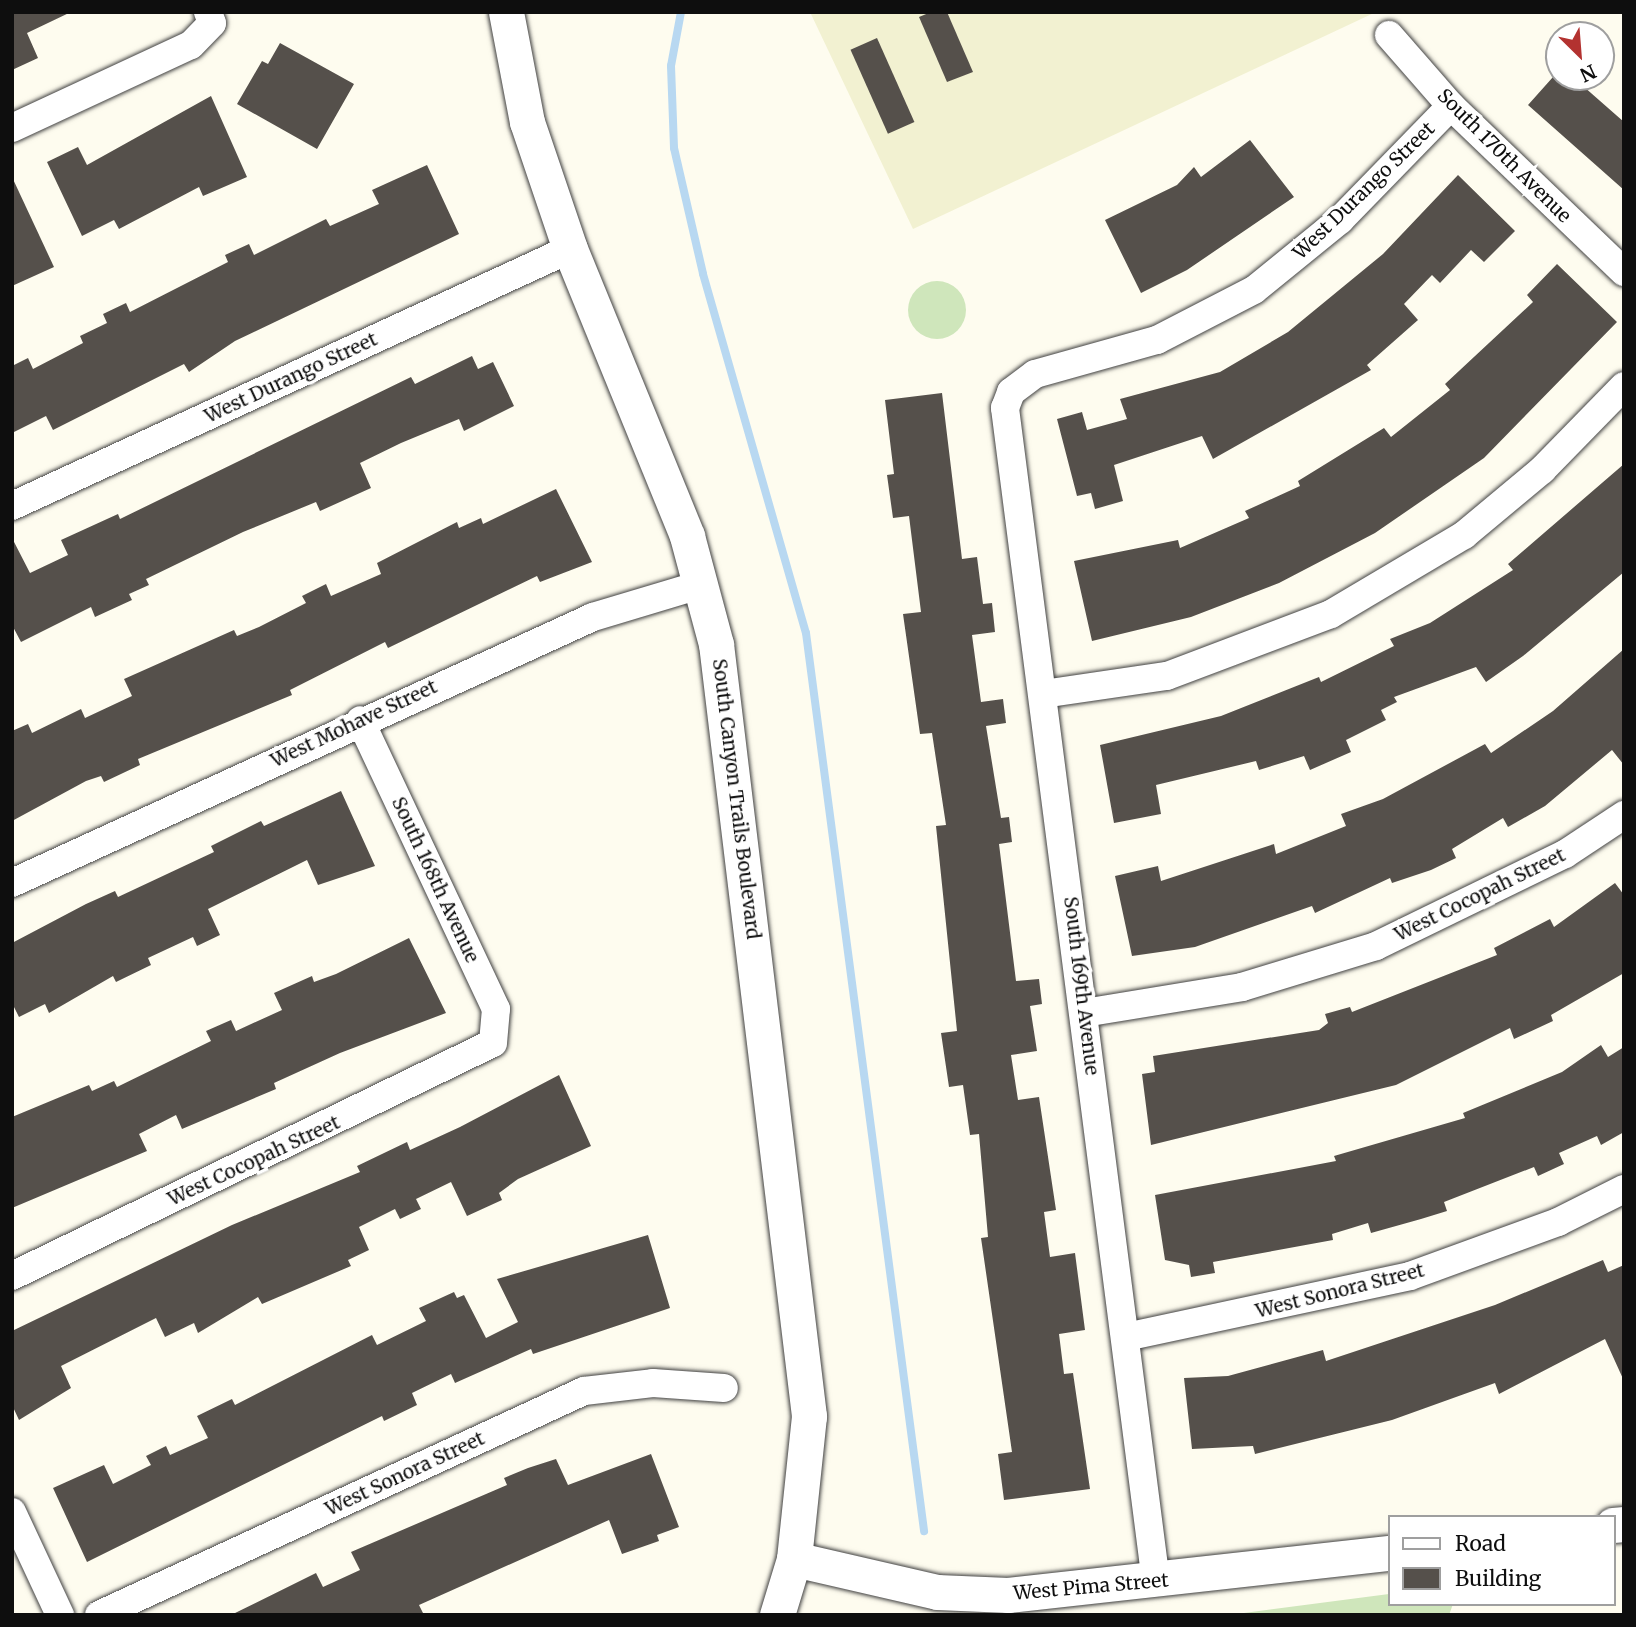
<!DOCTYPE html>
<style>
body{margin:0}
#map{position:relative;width:1636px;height:1627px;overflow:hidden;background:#fefcef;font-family:Merriweather,serif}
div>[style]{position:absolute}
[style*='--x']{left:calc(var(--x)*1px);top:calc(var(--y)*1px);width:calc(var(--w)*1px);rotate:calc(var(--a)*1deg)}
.farmland>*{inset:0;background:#f2f1d1}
.green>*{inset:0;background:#cfe6bb}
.round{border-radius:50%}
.stream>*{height:8px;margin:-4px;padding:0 4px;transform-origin:4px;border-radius:4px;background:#b8d8f1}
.building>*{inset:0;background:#55504b;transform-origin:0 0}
.roads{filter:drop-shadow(0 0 2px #414141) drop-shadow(0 0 2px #414141)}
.minor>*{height:28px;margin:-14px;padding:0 14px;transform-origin:14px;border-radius:14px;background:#fff}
.tertiary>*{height:35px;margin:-17.5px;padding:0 17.5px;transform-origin:17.5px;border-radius:17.5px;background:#fff}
span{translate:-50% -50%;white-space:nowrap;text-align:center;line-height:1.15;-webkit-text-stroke:7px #fff;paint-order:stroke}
.street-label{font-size:19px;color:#0e0e0e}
.frame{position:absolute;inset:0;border:14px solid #0e0e0e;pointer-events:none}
.legend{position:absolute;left:1388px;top:1515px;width:228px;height:91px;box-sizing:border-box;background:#fff;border:2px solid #9f9f9f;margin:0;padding:9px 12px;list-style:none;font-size:21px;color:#0e0e0e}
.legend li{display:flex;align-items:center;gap:14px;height:35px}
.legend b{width:35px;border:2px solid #9f9f9f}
.north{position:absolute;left:1545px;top:21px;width:70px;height:70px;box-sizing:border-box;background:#fff;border:2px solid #9f9f9f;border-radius:50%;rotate:155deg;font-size:19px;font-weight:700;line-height:28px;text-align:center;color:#0e0e0e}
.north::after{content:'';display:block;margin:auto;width:24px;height:32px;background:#b33230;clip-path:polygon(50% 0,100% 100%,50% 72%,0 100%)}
</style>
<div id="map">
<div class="farmland">
<div style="clip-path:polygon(810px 12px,1376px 12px,913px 229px)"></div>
</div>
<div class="green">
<div class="round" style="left:908px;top:281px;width:58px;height:58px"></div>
<div style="clip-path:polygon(1389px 1594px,1389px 1604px,1453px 1604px,1449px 1615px,1229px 1615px)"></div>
</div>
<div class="stream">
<div style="--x:681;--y:12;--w:55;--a:100.5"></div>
<div style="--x:671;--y:66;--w:82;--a:87.9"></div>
<div style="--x:674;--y:148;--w:129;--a:77"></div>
<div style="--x:703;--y:274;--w:373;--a:74"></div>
<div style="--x:806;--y:633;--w:906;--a:82.51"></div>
</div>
<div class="building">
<div style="clip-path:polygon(12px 12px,71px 12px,27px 33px,38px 58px,12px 70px)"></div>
<div style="clip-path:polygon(931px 12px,947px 12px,973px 72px,947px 82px,919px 17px)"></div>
<div style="left:877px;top:38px;width:92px;height:29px;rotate:66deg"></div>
<div style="clip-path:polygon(280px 43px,354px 84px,317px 149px,237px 104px,262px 61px,268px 64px)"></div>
<div style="clip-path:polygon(1553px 77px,1592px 77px,1583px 86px,1624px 122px,1624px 190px,1528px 105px)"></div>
<div style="clip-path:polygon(211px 96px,247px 177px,203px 196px,199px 187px,119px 229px,114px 220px,82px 236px,47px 162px,78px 147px,87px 165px)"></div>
<div style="clip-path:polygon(1250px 140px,1294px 197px,1187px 270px,1141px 293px,1105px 220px,1177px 185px,1194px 167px,1201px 177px)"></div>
<div style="clip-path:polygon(427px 165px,459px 234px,235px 341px,189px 372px,184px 364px,53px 430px,46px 416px,12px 433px,12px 366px,28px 358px,33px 369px,83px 343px,80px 336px,107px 323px,103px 314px,126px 303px,130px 312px,228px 262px,225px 255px,249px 244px,254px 255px,326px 219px,330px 226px,379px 204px,372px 190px)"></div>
<div style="clip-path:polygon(1458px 175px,1515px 231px,1484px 262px,1471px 250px,1440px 283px,1432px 275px,1404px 304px,1418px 320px,1367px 365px,1371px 370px,1213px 459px,1202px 436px,1114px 465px,1123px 501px,1095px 509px,1091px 493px,1077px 496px,1057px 419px,1082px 412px,1087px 430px,1127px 419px,1120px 399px,1220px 372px,1288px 332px,1383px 254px)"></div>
<div style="clip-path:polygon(12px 177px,54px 267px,12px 286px)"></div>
<div style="clip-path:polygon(1557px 264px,1617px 322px,1484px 458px,1375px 533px,1279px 583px,1191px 617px,1092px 641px,1074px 561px,1178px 540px,1180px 548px,1249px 518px,1245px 511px,1300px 486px,1298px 481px,1384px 428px,1391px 437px,1450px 390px,1445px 384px,1533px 302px,1527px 295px)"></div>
<div style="clip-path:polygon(472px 356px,478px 369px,493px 362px,514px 406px,464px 431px,459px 419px,401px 443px,360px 463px,371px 488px,320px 511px,316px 502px,243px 532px,146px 579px,149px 585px,129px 594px,132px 600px,95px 617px,91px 607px,21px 642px,12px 625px,12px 538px,30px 573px,68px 555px,61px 540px,118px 514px,120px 519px,411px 377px,415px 384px)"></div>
<div style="clip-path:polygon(942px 393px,962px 559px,977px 557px,983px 604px,992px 603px,995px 632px,972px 635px,981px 702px,1003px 699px,1006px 723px,986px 726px,1001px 818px,1009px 817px,1012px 842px,999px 844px,1016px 981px,1039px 979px,1042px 1004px,1030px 1006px,1037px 1051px,1011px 1055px,1018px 1100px,1039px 1097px,1056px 1210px,1044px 1212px,1050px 1257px,1075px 1253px,1085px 1330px,1059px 1334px,1064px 1374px,1073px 1373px,1090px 1489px,1004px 1500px,998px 1454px,1012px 1452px,981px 1238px,988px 1237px,979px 1134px,970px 1135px,963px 1085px,949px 1087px,941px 1033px,957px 1031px,936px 826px,946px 825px,932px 733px,920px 734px,903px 614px,921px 612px,909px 516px,893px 518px,887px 475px,894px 474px,885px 400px)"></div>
<div style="clip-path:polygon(1624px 464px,1624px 572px,1523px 656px,1486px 682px,1476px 667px,1394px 697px,1397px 702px,1381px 710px,1386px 720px,1346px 740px,1351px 752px,1310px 770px,1304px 756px,1259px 770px,1256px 761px,1156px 785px,1161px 814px,1114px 823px,1100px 745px,1221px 716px,1319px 677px,1321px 682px,1394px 646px,1390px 639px,1430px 623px,1513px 570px,1508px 564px)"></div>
<div style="clip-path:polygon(556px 489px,592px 562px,540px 582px,537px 576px,388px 648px,385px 642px,290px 690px,292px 695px,138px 759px,140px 765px,104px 782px,101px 776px,86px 781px,12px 821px,12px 731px,28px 724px,32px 733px,81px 709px,85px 718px,132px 696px,124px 679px,234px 630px,237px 636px,259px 627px,306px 603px,302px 596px,326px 584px,331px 596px,381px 574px,377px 563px,457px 522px,459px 528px,481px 518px,483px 524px)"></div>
<div style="clip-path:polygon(1624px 649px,1624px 765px,1612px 750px,1545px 806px,1508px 827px,1503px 818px,1452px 849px,1456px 858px,1431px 870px,1392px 883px,1390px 878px,1315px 913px,1312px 906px,1195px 947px,1132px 956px,1115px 876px,1158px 866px,1161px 881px,1274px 844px,1276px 854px,1346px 826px,1341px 814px,1383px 799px,1485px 744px,1491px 753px,1553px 711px)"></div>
<div style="clip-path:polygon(341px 791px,375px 866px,318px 885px,307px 860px,208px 909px,220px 935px,197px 946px,193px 937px,148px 958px,151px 965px,116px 982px,113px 976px,49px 1013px,45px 1004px,19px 1017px,12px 1003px,12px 943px,86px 904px,115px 891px,118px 897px,214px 852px,211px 846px,261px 821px,264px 826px)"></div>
<div style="clip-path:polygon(1615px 883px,1624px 895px,1624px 973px,1551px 1015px,1553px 1021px,1514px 1039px,1510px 1028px,1396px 1085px,1151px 1145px,1142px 1074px,1155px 1072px,1153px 1056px,1319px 1030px,1328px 1023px,1325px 1014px,1350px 1007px,1352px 1012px,1497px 955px,1494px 948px,1550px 919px,1554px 927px)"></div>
<div style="clip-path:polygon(409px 938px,446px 1013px,340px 1053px,274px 1083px,276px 1089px,182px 1129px,176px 1115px,139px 1134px,147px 1151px,12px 1208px,12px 1117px,89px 1085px,92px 1091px,114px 1081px,117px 1087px,211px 1041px,206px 1031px,231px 1020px,236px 1031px,282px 1010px,274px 993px,312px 976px,314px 982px,336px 974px)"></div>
<div style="clip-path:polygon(1601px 1045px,1608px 1057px,1624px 1047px,1624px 1132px,1601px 1145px,1597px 1136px,1559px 1153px,1564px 1164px,1538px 1176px,1534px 1167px,1444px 1202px,1447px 1211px,1421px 1219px,1371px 1233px,1368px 1223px,1332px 1234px,1333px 1240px,1213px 1262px,1215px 1273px,1191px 1277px,1189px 1265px,1165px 1260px,1155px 1195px,1336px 1161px,1334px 1156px,1465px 1118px,1463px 1113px,1562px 1072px)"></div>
<div style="clip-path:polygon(559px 1075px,591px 1146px,518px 1179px,499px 1193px,502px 1200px,467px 1216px,451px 1182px,416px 1199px,421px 1209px,400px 1219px,395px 1209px,359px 1227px,369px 1250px,348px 1260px,351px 1266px,262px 1304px,258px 1297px,198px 1333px,194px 1323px,165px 1337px,156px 1318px,61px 1366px,71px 1388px,19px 1420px,12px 1405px,12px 1331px,232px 1225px,360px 1172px,357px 1166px,407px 1142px,410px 1150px,460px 1127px)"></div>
<div style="clip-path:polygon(648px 1235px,670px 1308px,533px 1354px,531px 1349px,455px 1383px,451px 1374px,412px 1393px,417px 1405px,384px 1421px,382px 1416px,87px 1562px,53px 1488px,104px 1465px,113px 1484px,151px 1465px,146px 1456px,166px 1446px,170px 1455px,208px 1438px,197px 1416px,232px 1399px,235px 1405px,372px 1335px,377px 1345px,426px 1321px,419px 1308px,454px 1292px,457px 1298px,464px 1295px,486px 1338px,518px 1322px,497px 1279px)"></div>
<div style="clip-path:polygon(1603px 1260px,1608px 1272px,1624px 1265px,1624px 1381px,1605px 1339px,1499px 1394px,1495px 1383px,1392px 1420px,1255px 1454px,1253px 1446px,1192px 1449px,1184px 1378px,1228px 1376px,1323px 1350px,1326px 1361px,1495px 1305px)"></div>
<div style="clip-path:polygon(651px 1454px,679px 1527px,657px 1535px,659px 1541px,622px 1554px,609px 1520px,419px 1605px,424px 1615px,231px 1615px,316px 1573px,323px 1587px,360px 1570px,351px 1552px,507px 1485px,504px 1478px,528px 1468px,556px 1459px,568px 1485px)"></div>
</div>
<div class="roads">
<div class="minor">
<div style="--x:1389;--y:35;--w:94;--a:48.9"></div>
<div style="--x:1451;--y:106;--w:240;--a:43.8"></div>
<div style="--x:12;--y:128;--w:197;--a:-24.9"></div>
<div style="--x:191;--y:45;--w:30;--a:-46"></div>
<div style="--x:212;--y:23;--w:12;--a:-110"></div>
<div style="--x:12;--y:506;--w:614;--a:-24.73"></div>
<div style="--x:1043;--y:694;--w:125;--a:-8.3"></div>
<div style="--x:1167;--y:676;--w:175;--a:-20.7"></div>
<div style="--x:1331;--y:614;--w:155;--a:-30.7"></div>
<div style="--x:1464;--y:535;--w:102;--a:-39.8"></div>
<div style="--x:1542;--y:470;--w:117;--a:-45.7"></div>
<div style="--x:12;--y:883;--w:639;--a:-24.6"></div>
<div style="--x:593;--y:617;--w:115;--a:-16.7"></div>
<div style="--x:1084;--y:1013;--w:160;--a:-9.3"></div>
<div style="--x:1242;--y:987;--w:140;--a:-17"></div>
<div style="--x:1376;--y:946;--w:210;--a:-26"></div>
<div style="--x:1565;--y:854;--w:71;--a:-33.5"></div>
<div style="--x:12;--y:1276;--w:534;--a:-25.85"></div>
<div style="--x:493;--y:1043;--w:34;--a:-85"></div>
<div style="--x:496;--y:1009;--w:319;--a:-115.2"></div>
<div style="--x:1126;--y:1337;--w:290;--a:-12.1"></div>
<div style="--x:1410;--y:1276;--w:158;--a:-20"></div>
<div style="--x:1558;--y:1222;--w:74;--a:-26.6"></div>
<div style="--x:12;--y:1512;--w:114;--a:65"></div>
<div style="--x:1156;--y:1582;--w:1184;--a:-97.33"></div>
<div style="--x:1005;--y:408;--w:17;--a:-69"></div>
<div style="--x:1011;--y:392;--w:30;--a:-37"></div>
<div style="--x:1035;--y:374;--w:127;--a:-15.6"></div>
<div style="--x:1157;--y:340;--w:109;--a:-27.3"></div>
<div style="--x:1254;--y:290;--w:111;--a:-39.1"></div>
<div style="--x:1340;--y:220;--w:159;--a:-45.8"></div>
<div style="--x:99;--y:1615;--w:534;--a:-24.79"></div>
<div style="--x:584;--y:1391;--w:69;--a:-6.6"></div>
<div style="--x:653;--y:1383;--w:71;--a:4"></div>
</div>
<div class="tertiary">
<div style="--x:506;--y:12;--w:112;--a:79.2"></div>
<div style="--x:527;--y:122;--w:134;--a:71.3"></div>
<div style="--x:570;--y:249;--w:310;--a:67.8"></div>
<div style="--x:687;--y:536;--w:112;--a:75"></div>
<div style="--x:716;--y:644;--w:778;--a:83.13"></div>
<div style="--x:809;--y:1416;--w:144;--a:96"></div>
<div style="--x:794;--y:1559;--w:59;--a:106.9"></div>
<div style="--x:1613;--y:1525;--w:11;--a:-5"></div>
<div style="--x:794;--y:1559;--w:147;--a:13"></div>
<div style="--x:937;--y:1592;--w:71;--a:2.4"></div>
<div style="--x:1008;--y:1595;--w:383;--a:-6.3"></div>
</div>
</div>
<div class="street-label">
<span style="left:1504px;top:156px;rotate:45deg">South 170th Avenue</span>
<span style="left:1364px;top:191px;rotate:-44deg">West Durango Street</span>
<span style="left:291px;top:378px;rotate:-25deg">West Durango Street</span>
<span style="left:354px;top:724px;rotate:-25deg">West Mohave Street</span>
<span style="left:736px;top:799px;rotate:83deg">South Canyon Trails Boulevard</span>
<span style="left:435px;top:880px;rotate:65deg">South 168th Avenue</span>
<span style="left:1480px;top:895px;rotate:-26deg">West Cocopah Street</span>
<span style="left:1081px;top:986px;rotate:83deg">South 169th Avenue</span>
<span style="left:254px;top:1161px;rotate:-25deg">West Cocopah Street</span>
<span style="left:1340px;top:1291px;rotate:-14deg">West Sonora Street</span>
<span style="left:405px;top:1474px;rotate:-25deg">West Sonora Street</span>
<span style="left:1091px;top:1587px;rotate:-5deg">West Pima Street</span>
</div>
<div class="frame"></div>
<ul class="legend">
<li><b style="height:9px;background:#fff"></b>Road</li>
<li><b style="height:19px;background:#55504b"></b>Building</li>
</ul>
<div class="north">N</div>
</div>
